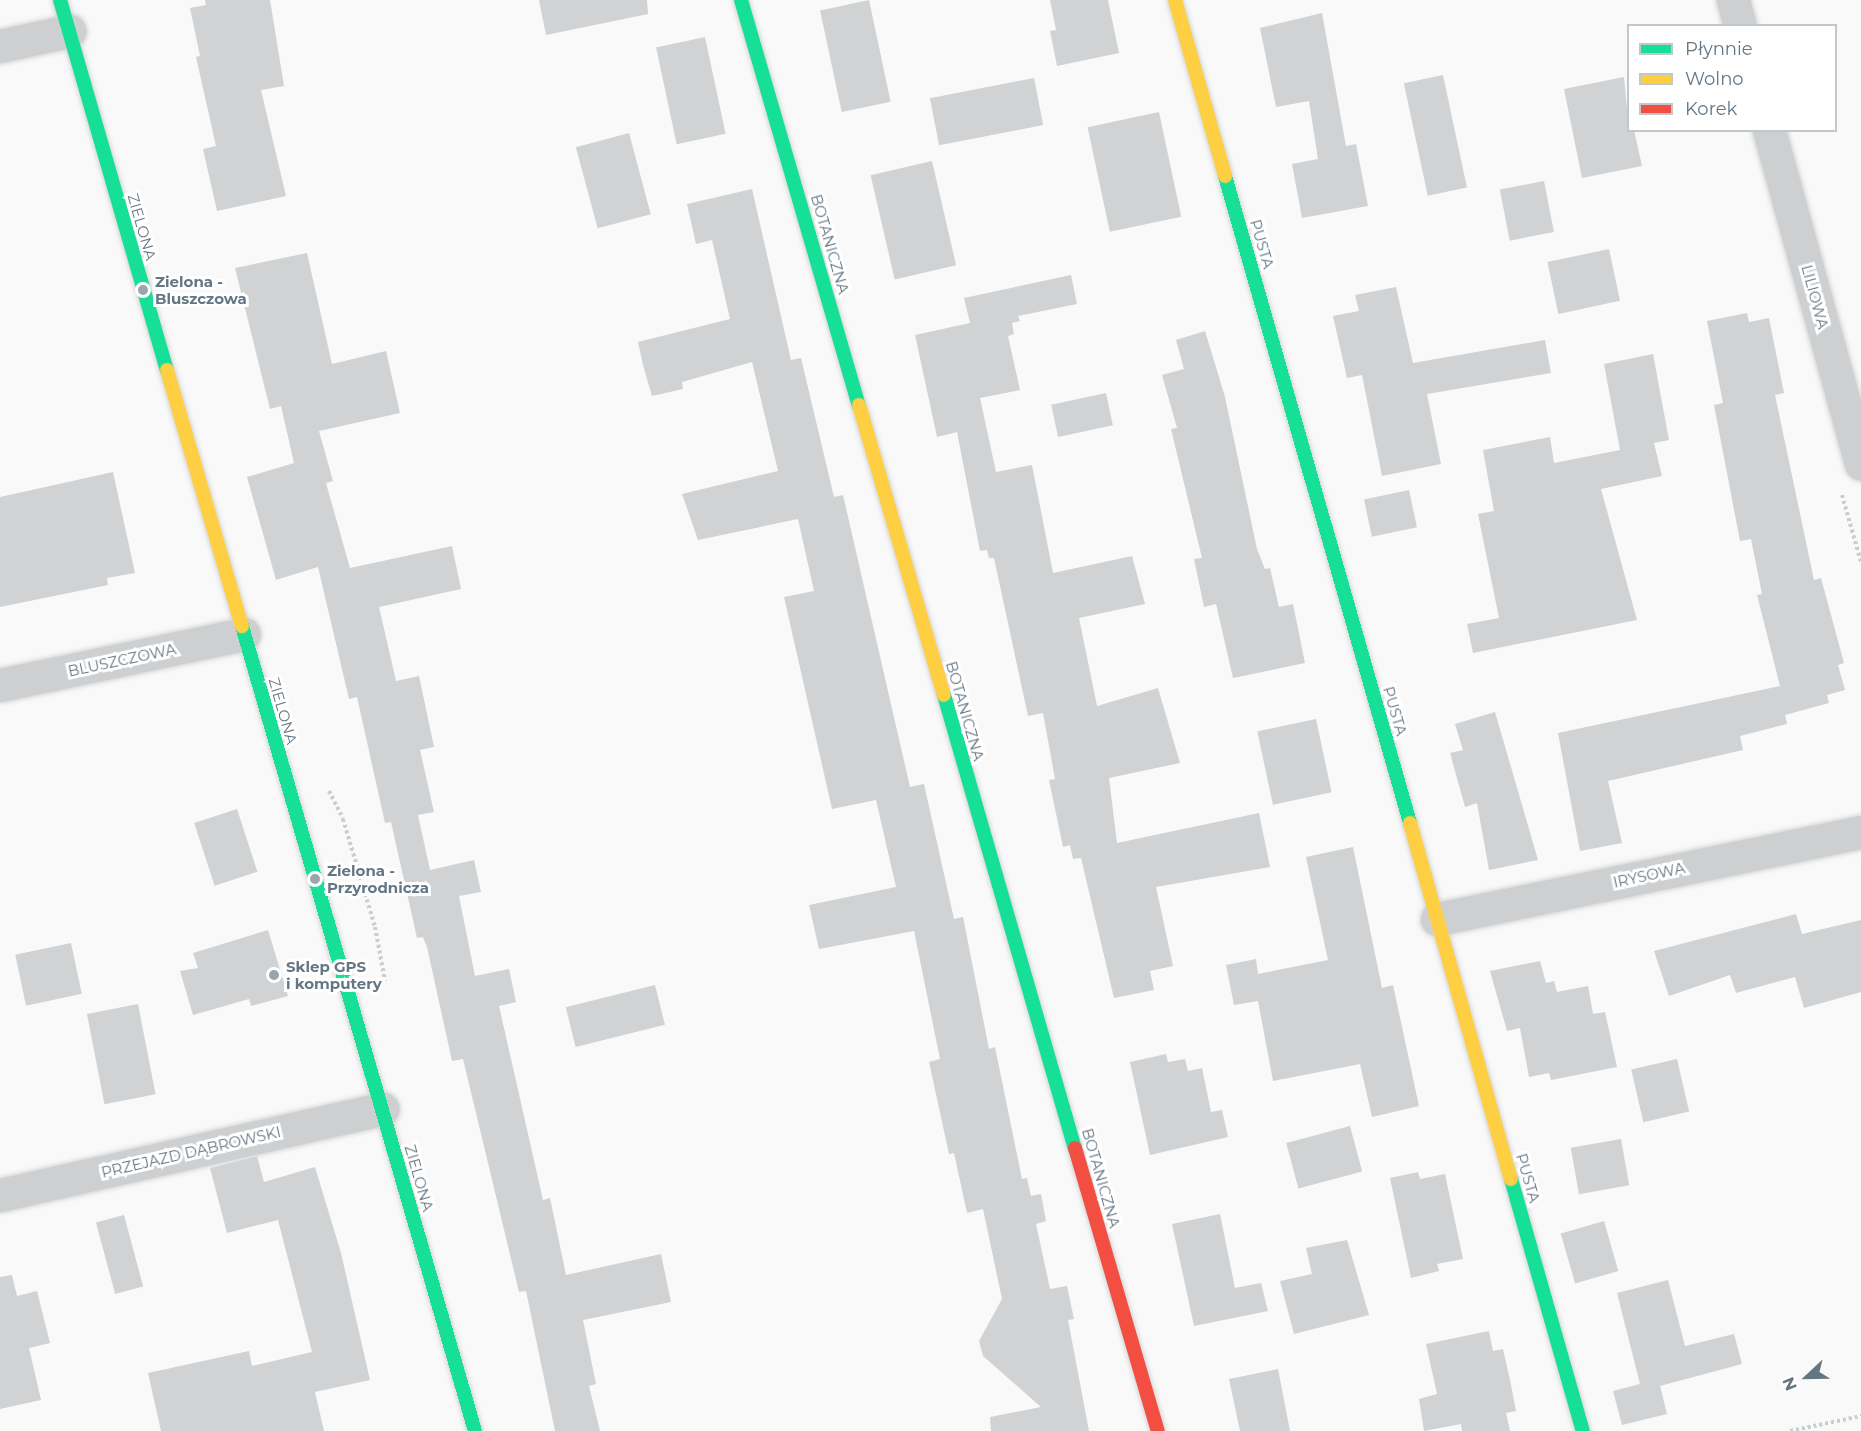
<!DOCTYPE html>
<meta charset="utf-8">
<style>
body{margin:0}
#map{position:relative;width:1861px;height:1431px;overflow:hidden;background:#f9f9f9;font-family:Montserrat,sans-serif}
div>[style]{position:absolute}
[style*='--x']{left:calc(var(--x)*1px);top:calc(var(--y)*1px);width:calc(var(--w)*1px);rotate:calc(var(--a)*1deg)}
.building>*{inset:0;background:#d0d2d3;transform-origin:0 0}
.path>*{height:4px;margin-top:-2px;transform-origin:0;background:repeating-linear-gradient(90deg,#cbcccd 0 3px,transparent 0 6px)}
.roads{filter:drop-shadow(0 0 2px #d5d6d7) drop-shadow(0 0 2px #d5d6d7)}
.street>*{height:33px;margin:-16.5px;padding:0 16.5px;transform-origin:16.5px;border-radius:16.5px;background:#cecfd0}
.fast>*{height:14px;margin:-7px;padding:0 7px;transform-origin:7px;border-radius:7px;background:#16e098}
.slow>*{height:14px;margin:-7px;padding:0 7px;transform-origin:7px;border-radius:7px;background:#ffcf43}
.jam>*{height:14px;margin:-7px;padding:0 7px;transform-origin:7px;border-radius:7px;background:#f24e42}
.dots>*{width:16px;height:16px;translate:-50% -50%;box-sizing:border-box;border:3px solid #fff;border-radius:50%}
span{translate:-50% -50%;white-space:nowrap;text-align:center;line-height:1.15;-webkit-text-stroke:6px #fff;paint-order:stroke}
.street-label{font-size:15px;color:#657683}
.poi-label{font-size:15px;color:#657683;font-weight:700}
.left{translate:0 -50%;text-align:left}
.legend{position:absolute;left:1627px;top:24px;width:210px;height:108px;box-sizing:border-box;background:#fff;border:2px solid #c1c8cd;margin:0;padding:8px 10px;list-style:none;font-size:18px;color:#657683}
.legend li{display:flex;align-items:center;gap:12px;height:30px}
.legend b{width:30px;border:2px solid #c1c8cd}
.north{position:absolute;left:1777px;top:1347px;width:60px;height:60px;-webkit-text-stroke:4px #fff;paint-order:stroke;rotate:248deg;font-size:16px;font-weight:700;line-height:24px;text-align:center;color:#657683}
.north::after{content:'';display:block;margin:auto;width:21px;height:27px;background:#657683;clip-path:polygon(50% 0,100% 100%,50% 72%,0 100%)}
</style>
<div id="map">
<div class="building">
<div style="clip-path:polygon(205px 0,270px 0,284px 86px,261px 90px,286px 196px,217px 211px,203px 149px,216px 146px,196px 57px,200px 56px,190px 8px,206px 5px)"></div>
<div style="clip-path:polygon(539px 0,647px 0,648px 14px,546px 35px)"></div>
<div style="left:869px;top:0;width:104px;height:50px;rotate:78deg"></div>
<div style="clip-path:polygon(1050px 0,1108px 0,1119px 53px,1057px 66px,1050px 31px,1056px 30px)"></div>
<div style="clip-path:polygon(1322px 13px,1346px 146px,1356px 144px,1368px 206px,1302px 218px,1292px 164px,1318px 159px,1309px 101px,1276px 107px,1260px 28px)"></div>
<div style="left:705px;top:37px;width:99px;height:50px;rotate:78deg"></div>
<div style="left:1443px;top:75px;width:115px;height:40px;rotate:78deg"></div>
<div style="clip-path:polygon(1624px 77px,1629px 130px,1634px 130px,1642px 166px,1582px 178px,1564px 89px)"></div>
<div style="left:1034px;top:78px;width:48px;height:106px;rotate:79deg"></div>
<div style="left:1159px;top:112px;width:107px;height:73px;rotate:78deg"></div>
<div style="left:629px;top:133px;width:84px;height:55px;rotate:75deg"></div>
<div style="left:932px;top:161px;width:107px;height:63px;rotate:77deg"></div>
<div style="left:1544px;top:181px;width:52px;height:45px;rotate:79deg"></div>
<div style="clip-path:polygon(752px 189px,791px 360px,801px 358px,834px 497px,843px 495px,910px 787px,924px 784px,954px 919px,963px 917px,989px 1049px,995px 1047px,1022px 1179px,1027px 1178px,1031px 1196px,1041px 1194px,1046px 1221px,1036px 1224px,1050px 1289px,1067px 1286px,1074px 1319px,1068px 1320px,1089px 1431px,991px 1431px,990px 1417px,1041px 1407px,983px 1356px,979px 1341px,1002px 1299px,983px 1209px,967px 1213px,954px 1153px,949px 1154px,929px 1062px,940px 1059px,914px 931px,819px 949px,809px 905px,896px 887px,876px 800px,832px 809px,784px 597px,814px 591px,798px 519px,698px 540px,682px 494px,778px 471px,752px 362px,682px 382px,683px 389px,652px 396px,643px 365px,638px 342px,730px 319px,712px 240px,696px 244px,687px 204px)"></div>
<div style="left:1609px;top:249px;width:53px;height:63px;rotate:78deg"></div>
<div style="clip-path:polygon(307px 253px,332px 364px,386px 351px,400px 413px,319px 431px,333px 481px,326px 483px,350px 568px,452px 546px,461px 589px,379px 607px,396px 681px,419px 676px,434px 747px,420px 750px,434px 812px,418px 815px,430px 870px,474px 860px,481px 892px,459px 896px,475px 976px,509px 969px,516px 1002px,499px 1006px,543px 1200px,550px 1198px,566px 1275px,661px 1254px,671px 1302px,583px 1320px,596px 1384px,589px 1386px,600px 1431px,555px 1431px,526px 1291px,519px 1292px,463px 1059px,452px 1061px,427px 947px,423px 937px,417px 938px,391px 822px,385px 823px,357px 697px,349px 699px,318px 567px,276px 580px,247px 477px,294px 463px,281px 406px,270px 409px,235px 268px)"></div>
<div style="clip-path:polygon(1071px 275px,1077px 304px,1018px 316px,1020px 321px,1012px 323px,1014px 334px,1008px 336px,1020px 390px,980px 398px,996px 472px,1032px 465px,1053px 573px,1132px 556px,1145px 604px,1079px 618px,1097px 706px,1158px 688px,1180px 763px,1109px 778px,1117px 843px,1259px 813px,1270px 867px,1156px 887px,1173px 966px,1150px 971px,1154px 990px,1114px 998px,1081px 858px,1073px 859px,1070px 845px,1063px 847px,1049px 780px,1055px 779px,1043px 713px,1028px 716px,994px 558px,989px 558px,987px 550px,980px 551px,957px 432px,937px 437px,915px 335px,970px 323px,964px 298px)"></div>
<div style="clip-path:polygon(1396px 287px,1413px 363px,1545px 340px,1551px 373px,1427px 394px,1441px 464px,1382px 476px,1362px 375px,1347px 378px,1333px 316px,1359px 311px,1355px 295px)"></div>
<div style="clip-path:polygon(1747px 313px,1749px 322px,1769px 318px,1784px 393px,1775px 395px,1814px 580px,1821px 578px,1844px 663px,1838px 665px,1845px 690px,1827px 695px,1829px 703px,1785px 715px,1787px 724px,1740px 736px,1743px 750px,1608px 781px,1622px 843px,1580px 851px,1558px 733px,1780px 686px,1757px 595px,1762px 594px,1751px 539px,1740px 541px,1714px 405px,1723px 403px,1707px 321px)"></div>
<div style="clip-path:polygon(1205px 331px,1225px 397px,1257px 549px,1265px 569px,1270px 568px,1279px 607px,1293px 604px,1305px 663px,1233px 678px,1216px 604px,1204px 607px,1194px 559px,1202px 558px,1171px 429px,1177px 428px,1162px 375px,1184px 369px,1176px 340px)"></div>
<div style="clip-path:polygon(1653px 354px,1669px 440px,1654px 443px,1662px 476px,1601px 489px,1637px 620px,1473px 653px,1467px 624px,1499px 618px,1478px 514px,1494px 511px,1483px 450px,1550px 437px,1554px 463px,1620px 450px,1604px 364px)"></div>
<div style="left:1106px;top:393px;width:33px;height:56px;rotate:78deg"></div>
<div style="clip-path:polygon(113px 472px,135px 573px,107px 578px,108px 585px,0 607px,0 497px)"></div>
<div style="left:1409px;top:490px;width:38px;height:46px;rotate:78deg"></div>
<div style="clip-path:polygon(1495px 712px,1538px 860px,1489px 870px,1477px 803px,1465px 807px,1450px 753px,1463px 750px,1455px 724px)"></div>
<div style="left:1316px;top:719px;width:75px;height:60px;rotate:78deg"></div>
<div style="left:237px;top:809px;width:66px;height:45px;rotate:72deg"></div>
<div style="clip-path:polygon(1353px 847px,1382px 988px,1393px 985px,1419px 1106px,1372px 1117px,1360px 1064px,1273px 1081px,1258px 1001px,1234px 1005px,1226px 965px,1256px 959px,1258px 974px,1328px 960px,1306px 857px)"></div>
<div style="clip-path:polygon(1796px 914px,1802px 934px,1861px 920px,1861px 992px,1804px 1008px,1795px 977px,1736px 993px,1730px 975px,1669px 996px,1654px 951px)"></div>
<div style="clip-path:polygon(268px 930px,288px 996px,251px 1006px,249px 999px,193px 1015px,180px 971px,198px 968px,193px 953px)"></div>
<div style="left:71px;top:943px;width:52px;height:57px;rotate:78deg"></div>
<div style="clip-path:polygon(1540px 961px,1546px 983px,1554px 981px,1557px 992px,1588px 986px,1593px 1014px,1605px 1012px,1617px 1067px,1551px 1080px,1549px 1073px,1529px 1077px,1520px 1028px,1507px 1031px,1490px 971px)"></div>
<div style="left:655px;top:985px;width:41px;height:92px;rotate:76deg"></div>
<div style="left:138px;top:1004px;width:92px;height:52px;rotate:79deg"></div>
<div style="clip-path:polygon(1166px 1054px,1168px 1062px,1185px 1059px,1188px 1071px,1202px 1068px,1211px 1112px,1222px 1110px,1228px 1137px,1150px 1155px,1130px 1062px)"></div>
<div style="left:1677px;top:1059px;width:54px;height:47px;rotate:77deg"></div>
<div style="left:1350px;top:1126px;width:47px;height:66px;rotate:75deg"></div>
<div style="left:1621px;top:1139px;width:47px;height:51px;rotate:80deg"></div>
<div style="clip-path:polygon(257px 1156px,264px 1182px,315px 1167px,341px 1253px,370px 1380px,315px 1392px,324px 1431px,161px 1431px,148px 1373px,249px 1351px,252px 1366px,312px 1352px,278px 1220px,227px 1233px,210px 1168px)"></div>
<div style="clip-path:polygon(1418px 1172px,1420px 1179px,1445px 1174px,1463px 1259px,1437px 1264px,1439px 1271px,1411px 1278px,1390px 1178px)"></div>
<div style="clip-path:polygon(1220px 1214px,1235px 1288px,1261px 1283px,1268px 1311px,1194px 1326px,1172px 1224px)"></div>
<div style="left:124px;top:1215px;width:74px;height:29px;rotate:75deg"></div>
<div style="left:1604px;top:1221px;width:52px;height:45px;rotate:74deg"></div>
<div style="clip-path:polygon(1347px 1240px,1369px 1315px,1294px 1334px,1280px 1281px,1312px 1274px,1306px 1248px)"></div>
<div style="clip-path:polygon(12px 1275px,17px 1296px,37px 1291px,50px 1343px,29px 1348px,41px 1400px,0 1409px,0 1277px)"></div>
<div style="clip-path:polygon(1668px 1280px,1685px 1346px,1734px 1334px,1742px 1364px,1660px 1386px,1667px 1414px,1622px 1425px,1613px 1391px,1640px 1384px,1617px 1293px)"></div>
<div style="clip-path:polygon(1489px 1331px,1493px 1351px,1503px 1349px,1510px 1380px,1516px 1411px,1506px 1413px,1510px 1431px,1462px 1431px,1461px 1424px,1424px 1431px,1419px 1399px,1437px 1394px,1426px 1344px)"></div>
<div style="clip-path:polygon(1278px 1369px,1290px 1431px,1240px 1431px,1229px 1379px)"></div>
</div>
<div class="path">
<div style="--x:1842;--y:495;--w:70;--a:74.2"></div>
<div style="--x:329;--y:791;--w:31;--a:63"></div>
<div style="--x:343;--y:819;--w:113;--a:73.5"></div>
<div style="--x:375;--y:927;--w:55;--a:79.5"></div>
<div style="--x:1790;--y:1431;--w:73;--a:-11.9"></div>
</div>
<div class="roads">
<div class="street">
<div style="--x:1733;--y:0;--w:27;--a:75"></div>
<div style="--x:0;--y:46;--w:71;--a:-12.3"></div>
<div style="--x:1769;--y:130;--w:346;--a:74.6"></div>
<div style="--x:0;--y:685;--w:249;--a:-11.8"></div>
<div style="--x:1437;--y:919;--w:433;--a:-11.6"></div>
<div style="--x:0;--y:1195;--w:392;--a:-12.7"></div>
</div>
<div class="fast">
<div style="--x:60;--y:0;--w:385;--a:73.9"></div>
<div style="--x:741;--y:0;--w:422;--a:73.8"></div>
<div style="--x:1225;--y:176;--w:673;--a:74.04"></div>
<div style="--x:242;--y:626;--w:838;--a:73.86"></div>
<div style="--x:944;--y:695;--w:472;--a:73.9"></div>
<div style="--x:1511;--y:1179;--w:262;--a:74.1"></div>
</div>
<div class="slow">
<div style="--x:1175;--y:0;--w:183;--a:74.1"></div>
<div style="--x:167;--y:370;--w:267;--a:73.7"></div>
<div style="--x:859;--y:405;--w:302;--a:73.7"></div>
<div style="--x:1410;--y:823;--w:370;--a:74.2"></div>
</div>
<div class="jam">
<div style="--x:1075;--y:1148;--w:295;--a:73.7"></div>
</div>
</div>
<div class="dots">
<div style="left:143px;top:290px;background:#99a4ac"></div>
<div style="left:315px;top:879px;background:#99a4ac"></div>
<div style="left:274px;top:975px;background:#99a4ac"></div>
</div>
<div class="street-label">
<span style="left:142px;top:227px;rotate:74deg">ZIELONA</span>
<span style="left:830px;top:244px;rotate:74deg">BOTANICZNA</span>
<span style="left:1262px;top:244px;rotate:74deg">PUSTA</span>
<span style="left:1815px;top:297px;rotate:75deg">LILIOWA</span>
<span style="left:122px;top:660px;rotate:-12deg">BLUSZCZOWA</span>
<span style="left:283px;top:711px;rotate:74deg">ZIELONA</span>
<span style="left:965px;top:711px;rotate:74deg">BOTANICZNA</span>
<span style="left:1395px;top:711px;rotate:74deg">PUSTA</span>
<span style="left:1649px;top:875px;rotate:-12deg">IRYSOWA</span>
<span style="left:191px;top:1152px;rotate:-13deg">PRZEJAZD DĄBROWSKI</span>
<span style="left:419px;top:1178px;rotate:74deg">ZIELONA</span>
<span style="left:1101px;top:1178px;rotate:74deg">BOTANICZNA</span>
<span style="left:1528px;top:1178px;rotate:74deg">PUSTA</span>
</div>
<div class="poi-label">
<span class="left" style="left:155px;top:290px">Zielona -<br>Bluszczowa</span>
<span class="left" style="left:327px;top:879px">Zielona -<br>Przyrodnicza</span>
<span class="left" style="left:286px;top:975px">Sklep GPS<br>i komputery</span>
</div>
<ul class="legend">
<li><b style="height:8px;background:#16e098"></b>Płynnie</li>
<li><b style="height:8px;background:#ffcf43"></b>Wolno</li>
<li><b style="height:8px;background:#f24e42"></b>Korek</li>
</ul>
<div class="north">N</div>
</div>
